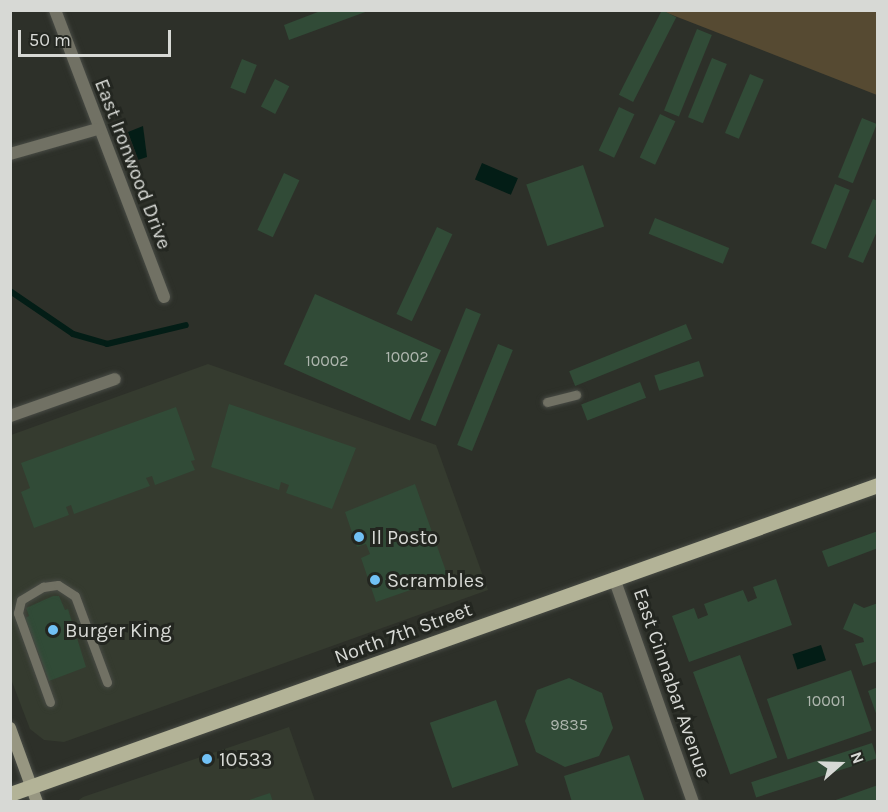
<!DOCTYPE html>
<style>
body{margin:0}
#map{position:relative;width:888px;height:812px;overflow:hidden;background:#2d3029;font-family:Karla,sans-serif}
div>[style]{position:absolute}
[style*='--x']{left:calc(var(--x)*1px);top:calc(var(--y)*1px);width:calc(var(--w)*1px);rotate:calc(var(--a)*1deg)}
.built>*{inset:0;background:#353b2f}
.green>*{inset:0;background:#564a32}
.water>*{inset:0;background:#031d16;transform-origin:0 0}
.stream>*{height:6px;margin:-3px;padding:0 3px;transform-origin:3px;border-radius:3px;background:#031d16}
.building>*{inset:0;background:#314b37;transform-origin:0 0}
.roads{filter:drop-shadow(0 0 2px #484b45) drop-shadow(0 0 2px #484b45)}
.lane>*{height:9px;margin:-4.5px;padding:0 4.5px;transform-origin:4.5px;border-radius:4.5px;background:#717164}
.street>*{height:12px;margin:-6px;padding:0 6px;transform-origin:6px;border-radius:6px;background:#717164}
.secondary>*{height:12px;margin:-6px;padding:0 6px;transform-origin:6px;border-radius:6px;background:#979681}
.primary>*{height:15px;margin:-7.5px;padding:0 7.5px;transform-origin:7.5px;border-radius:7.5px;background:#b3b397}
.dots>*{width:16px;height:16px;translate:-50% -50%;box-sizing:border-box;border:3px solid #232620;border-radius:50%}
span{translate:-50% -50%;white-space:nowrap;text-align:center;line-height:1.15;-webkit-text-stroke:6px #232620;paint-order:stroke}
.number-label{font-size:16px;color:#aeb6ae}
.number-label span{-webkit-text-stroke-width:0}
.street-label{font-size:20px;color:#d7d9d5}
.poi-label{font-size:20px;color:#d7d9d5}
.left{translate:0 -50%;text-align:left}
.frame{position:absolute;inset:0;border:12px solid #d7d9d5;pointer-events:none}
.north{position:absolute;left:810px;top:734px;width:60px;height:60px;-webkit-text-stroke:4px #232620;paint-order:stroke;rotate:70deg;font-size:16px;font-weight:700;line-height:24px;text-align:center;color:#d7d9d5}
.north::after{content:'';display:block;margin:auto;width:21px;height:27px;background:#d7d9d5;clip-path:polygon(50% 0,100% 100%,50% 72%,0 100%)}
.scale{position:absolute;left:18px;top:30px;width:153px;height:27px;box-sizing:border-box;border:3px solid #d7d9d5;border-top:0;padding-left:8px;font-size:18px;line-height:21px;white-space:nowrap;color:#d7d9d5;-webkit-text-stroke:4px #232620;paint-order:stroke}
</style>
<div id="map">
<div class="built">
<div style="clip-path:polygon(208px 364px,436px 445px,488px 590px,64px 742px,44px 740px,30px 729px,11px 679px,11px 435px)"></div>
<div style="clip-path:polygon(289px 727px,315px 801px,76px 802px,83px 797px)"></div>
</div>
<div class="green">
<div style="clip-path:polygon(662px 11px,877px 11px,877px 95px)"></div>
</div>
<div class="water">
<div style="clip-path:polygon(143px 126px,147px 157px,138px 160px,128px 132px)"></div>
<div style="left:482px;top:163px;width:39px;height:18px;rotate:23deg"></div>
<div style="left:821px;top:645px;width:16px;height:30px;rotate:72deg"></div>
</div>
<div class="stream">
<div style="--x:10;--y:291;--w:76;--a:34.3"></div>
<div style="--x:73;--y:334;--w:35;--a:16"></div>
<div style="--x:107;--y:344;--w:81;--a:-13.5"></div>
</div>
<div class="building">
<div style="clip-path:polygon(323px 10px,368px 10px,368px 11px,289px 40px,284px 25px)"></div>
<div style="left:662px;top:10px;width:16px;height:95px;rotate:27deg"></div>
<div style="left:697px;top:29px;width:16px;height:88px;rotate:22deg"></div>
<div style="left:712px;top:58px;width:16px;height:64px;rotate:22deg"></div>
<div style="left:242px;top:59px;width:16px;height:31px;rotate:22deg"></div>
<div style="left:750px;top:74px;width:15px;height:64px;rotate:23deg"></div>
<div style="left:275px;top:79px;width:16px;height:31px;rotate:27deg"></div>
<div style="left:619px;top:107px;width:17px;height:48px;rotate:25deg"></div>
<div style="left:660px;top:114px;width:17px;height:48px;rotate:25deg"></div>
<div style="left:862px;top:118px;width:16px;height:64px;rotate:22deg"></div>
<div style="left:583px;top:165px;width:65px;height:60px;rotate:71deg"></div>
<div style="left:284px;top:173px;width:17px;height:63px;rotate:25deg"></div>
<div style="left:835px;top:184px;width:16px;height:64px;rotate:22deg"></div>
<div style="clip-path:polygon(873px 199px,878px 201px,878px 229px,863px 263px,848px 257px)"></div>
<div style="left:655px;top:218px;width:80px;height:17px;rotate:22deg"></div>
<div style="left:437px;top:227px;width:17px;height:96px;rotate:25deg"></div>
<div style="left:315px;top:294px;width:138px;height:77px;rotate:24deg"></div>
<div style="left:466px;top:308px;width:16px;height:121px;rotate:22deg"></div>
<div style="left:686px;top:324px;width:16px;height:126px;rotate:68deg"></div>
<div style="left:498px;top:344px;width:16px;height:109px;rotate:22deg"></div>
<div style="left:699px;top:361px;width:16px;height:47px;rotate:72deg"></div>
<div style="left:640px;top:382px;width:17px;height:63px;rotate:69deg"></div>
<div style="clip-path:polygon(229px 404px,356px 448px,332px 509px,286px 493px,289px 485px,281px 482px,279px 490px,211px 467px)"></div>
<div style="clip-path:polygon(176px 407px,195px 460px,191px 461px,195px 470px,155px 485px,152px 476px,146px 478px,150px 486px,74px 514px,71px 505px,66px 507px,69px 515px,34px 528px,21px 492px,30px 488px,21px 463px)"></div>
<div style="clip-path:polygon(415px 484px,448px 577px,376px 602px,361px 558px,370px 554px,366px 544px,357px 547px,345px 512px)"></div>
<div style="clip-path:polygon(878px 531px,878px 548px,828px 567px,822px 551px)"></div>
<div style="clip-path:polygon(776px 579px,792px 625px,689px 662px,672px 616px,694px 608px,698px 619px,708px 615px,704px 604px,743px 590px,748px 602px,757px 598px,753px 587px)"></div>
<div style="clip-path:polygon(53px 596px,59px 596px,65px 610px,68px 609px,86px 667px,49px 681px,25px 618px,29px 616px,26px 608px)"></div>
<div style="clip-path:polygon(854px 603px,864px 608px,878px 603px,878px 661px,863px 666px,855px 644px,864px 642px,863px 638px,843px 629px)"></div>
<div style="left:740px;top:655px;width:109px;height:50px;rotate:70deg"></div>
<div style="left:851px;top:670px;width:64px;height:89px;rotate:71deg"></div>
<div style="clip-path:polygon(569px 678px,602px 693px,613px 728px,599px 756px,565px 767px,536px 752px,525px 721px,537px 690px)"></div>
<div style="clip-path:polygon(878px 687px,878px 716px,877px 716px,868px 691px)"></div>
<div style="left:496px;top:700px;width:69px;height:70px;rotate:71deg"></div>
<div style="left:872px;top:743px;width:16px;height:127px;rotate:72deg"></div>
<div style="clip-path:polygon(208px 755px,213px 760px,202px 764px,200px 758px)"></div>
<div style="clip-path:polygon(629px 755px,645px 802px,572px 802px,564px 776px)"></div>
<div style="clip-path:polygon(878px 785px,878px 802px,833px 802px,833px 801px)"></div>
<div style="clip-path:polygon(270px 793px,273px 802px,246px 802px,246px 801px)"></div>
</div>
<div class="roads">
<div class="lane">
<div style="--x:547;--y:402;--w:30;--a:-14"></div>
<div style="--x:50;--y:702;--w:95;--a:-109.8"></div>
<div style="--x:18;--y:613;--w:13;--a:-77"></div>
<div style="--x:21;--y:600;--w:26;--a:-31"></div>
<div style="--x:43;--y:587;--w:15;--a:-8"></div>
<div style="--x:58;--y:585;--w:20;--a:33"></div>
<div style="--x:75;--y:596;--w:92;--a:69.6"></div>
</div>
<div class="street">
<div style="--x:55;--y:10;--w:307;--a:69.2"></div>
<div style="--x:10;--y:154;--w:91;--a:-15.9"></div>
<div style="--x:10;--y:416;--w:111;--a:-19.4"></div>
<div style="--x:614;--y:578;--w:238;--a:70.6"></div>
</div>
<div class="secondary">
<div style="--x:10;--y:728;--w:79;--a:70"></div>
</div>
<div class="primary">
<div style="--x:10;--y:794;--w:921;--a:-19.6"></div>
</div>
</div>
<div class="dots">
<div style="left:359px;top:537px;background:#71c1f5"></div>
<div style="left:375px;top:580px;background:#71c1f5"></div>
<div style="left:53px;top:630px;background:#71c1f5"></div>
<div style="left:207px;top:759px;background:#71c1f5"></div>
</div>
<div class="number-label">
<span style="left:407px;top:357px">10002</span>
<span style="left:327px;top:361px">10002</span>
<span style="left:826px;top:701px">10001</span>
<span style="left:569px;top:725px">9835</span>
</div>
<div class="street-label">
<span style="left:133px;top:164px;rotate:69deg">East Ironwood Drive</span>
<span style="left:403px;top:633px;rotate:-20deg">North 7th Street</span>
<span style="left:672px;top:683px;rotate:71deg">East Cinnabar Avenue</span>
</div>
<div class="poi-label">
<span class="left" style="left:371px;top:537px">Il Posto</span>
<span class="left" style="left:387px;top:580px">Scrambles</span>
<span class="left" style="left:65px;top:630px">Burger King</span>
<span class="left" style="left:219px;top:759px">10533</span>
</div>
<div class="frame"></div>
<div class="north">N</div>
<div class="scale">50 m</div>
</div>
